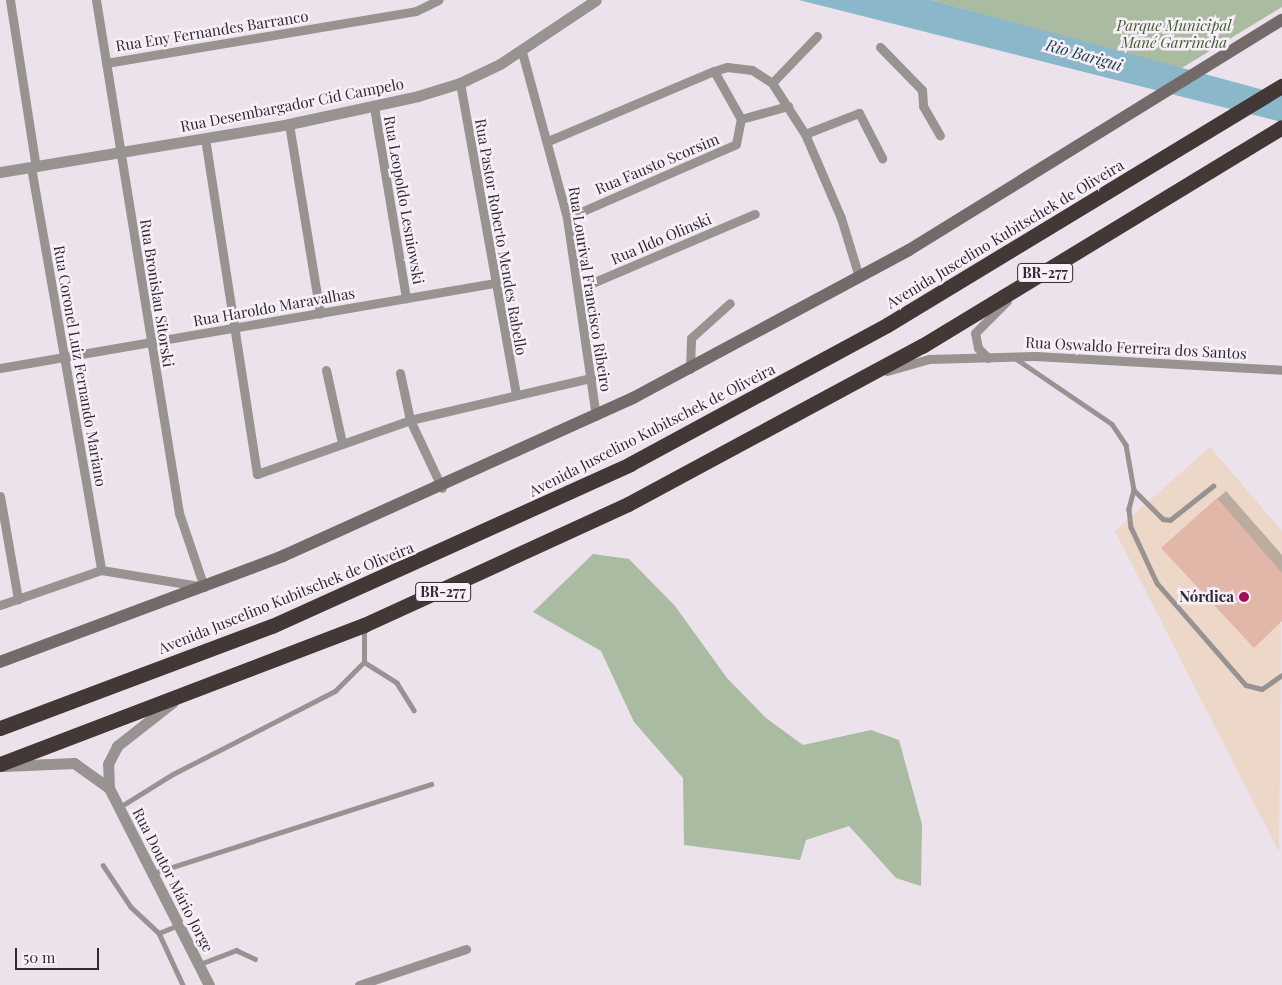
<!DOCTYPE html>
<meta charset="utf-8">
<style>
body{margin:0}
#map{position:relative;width:1282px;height:985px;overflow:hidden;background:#ebe2eb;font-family:"Playfair Display",serif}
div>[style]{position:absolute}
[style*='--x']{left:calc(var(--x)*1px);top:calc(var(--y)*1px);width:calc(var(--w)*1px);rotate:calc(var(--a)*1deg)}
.industrial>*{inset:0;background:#ecd7c9}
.green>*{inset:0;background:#a9bba1}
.water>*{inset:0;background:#8bb7ca}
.shadow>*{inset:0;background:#0003}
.building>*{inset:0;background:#e2b7a9}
.service>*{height:4.5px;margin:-2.25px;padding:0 2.25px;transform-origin:2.25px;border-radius:2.25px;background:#989291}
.minor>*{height:9px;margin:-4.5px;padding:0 4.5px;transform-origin:4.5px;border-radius:4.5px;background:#989291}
.tertiary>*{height:11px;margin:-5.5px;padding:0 5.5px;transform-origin:5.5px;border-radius:5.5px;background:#989291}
.secondary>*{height:12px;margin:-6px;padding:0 6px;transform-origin:6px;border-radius:6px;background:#736a69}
.motorway>*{height:15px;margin:-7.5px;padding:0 7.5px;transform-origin:7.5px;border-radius:7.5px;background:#433836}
.dots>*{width:14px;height:14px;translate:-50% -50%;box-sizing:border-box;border:2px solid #f8eff9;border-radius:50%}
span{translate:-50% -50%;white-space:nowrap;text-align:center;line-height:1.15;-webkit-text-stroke:5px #f8eff9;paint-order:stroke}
.shield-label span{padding:1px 4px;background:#f8eff9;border:1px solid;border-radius:4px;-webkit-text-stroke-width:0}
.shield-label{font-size:14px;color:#2f2b2f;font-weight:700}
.park-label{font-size:15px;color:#406130;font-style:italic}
.street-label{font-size:15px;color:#2f2b2f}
.poi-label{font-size:15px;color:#2f2b2f;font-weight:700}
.right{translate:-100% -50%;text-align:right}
.water-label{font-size:16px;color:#153c4b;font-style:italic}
.scale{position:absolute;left:15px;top:948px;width:84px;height:22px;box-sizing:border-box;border:2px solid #2f2b2f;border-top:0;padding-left:6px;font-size:15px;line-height:18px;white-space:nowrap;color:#2f2b2f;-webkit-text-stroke:4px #f8eff9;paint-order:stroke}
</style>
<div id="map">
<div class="industrial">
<div style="clip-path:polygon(1210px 447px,1282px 531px,1279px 852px,1115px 531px)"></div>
</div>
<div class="green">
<div style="clip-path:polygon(931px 0,1282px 0,1282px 7px,1180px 69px)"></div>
<div style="clip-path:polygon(593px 554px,629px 559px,675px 606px,727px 678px,766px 718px,803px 745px,871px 730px,899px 740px,922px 824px,921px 886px,896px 878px,849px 826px,806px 840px,800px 860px,684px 845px,683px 778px,634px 722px,601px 651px,533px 612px)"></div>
</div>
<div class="water">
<div style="clip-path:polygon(799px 0,931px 0,1282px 95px,1282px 122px)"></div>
</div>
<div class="shadow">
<div style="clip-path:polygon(1226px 491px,1282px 555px,1282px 619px,1171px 540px)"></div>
</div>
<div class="building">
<div style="clip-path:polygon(1217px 498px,1282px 573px,1282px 621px,1254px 648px,1161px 548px)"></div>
</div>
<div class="service">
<div style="--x:1015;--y:358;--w:117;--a:34.2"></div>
<div style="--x:1112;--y:424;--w:25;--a:56"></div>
<div style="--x:1126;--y:445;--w:46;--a:79.9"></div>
<div style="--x:1134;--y:490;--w:41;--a:45"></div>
<div style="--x:1163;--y:519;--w:7;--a:8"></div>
<div style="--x:1170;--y:520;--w:55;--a:-38.3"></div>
<div style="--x:1134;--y:490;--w:20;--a:105"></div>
<div style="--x:1129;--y:509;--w:18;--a:84"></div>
<div style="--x:1131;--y:527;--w:62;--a:65.1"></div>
<div style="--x:1157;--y:583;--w:135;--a:48.9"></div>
<div style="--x:1246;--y:685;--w:16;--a:14"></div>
<div style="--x:1262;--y:689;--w:24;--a:-35"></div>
<div style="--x:364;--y:662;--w:39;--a:32"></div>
<div style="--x:397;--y:683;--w:32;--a:58"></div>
<div style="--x:120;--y:807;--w:62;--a:-31.9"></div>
<div style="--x:173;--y:774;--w:182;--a:-27.1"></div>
<div style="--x:335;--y:691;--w:41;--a:-45"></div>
<div style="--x:364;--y:662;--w:34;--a:-90"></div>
<div style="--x:103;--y:865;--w:50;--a:56.3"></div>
<div style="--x:131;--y:907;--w:38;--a:43"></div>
<div style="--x:159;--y:933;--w:57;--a:65.2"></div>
<div style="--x:154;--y:873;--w:291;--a:-17.8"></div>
<div style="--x:159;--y:933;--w:22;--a:-22"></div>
<div style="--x:200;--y:964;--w:39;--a:-21"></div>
<div style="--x:236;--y:950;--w:21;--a:25"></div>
</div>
<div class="minor">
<div style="--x:10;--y:0;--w:169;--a:81.2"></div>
<div style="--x:96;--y:0;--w:520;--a:80.81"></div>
<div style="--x:179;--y:513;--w:78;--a:71.3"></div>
<div style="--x:880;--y:47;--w:60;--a:45.7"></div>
<div style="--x:922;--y:90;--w:16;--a:86"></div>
<div style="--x:923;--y:106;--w:34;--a:60"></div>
<div style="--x:522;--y:52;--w:172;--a:74.8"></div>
<div style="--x:567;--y:218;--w:200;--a:81.7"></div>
<div style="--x:106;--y:63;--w:314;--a:-9.5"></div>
<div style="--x:416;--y:11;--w:25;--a:-26"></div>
<div style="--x:460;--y:83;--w:316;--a:79.8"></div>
<div style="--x:772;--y:83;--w:65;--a:-46.2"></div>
<div style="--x:374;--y:107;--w:194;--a:80.5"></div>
<div style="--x:741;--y:119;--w:49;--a:-15.5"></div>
<div style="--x:289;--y:124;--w:192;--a:80.7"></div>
<div style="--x:805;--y:134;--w:58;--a:-21.3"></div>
<div style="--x:859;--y:113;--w:51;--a:62.9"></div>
<div style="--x:205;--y:138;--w:340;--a:81.2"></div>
<div style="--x:257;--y:474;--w:162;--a:-19.4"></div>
<div style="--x:410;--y:420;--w:186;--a:-13.1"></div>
<div style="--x:548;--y:141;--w:180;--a:-22.9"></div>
<div style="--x:714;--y:71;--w:14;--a:-17"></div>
<div style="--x:727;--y:67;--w:25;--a:7"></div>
<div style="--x:752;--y:70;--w:24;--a:33"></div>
<div style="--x:772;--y:83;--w:61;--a:57.1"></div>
<div style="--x:805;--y:134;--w:91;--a:66.8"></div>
<div style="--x:841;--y:218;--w:62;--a:73"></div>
<div style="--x:31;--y:167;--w:409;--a:80.1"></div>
<div style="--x:567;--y:218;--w:184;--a:-23.6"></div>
<div style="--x:736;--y:144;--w:25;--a:-79"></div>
<div style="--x:741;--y:119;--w:55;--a:-119.4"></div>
<div style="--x:578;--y:289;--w:192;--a:-23"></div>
<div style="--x:988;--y:358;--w:14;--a:-135"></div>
<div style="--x:978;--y:348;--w:15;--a:-101"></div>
<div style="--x:975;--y:333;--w:45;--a:-45"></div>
<div style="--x:0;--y:368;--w:501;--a:-9.76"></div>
<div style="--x:690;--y:369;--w:31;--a:-88"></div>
<div style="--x:691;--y:338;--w:52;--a:-41.9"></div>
<div style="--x:326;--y:370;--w:75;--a:77.6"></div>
<div style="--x:887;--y:371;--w:44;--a:-15.9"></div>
<div style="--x:929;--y:359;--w:106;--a:-1.6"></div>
<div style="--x:1035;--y:356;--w:247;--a:3.2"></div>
<div style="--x:400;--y:373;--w:48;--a:78"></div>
<div style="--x:410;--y:420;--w:75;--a:64.8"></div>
<div style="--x:0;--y:496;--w:105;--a:80.1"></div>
<div style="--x:0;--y:605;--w:107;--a:-19.1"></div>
<div style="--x:101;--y:570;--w:99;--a:9.3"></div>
<div style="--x:359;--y:985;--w:113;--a:-18.6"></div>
</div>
<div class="tertiary">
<div style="--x:0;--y:172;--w:293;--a:-9.4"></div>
<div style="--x:289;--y:124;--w:132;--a:-12.2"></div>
<div style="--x:418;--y:96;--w:44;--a:-17.2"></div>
<div style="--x:460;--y:83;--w:44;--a:-25.4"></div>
<div style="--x:500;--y:64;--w:115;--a:-33.7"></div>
<div style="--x:4;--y:766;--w:70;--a:-2.5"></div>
<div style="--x:74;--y:763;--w:43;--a:35.5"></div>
<div style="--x:109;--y:788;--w:221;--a:63.1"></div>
<div style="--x:109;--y:788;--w:24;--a:-92"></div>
<div style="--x:108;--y:764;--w:20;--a:-63"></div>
<div style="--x:117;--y:746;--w:71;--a:-38.2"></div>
</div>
<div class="secondary">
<div style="--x:0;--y:662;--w:302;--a:-20.5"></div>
<div style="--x:283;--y:556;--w:384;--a:-24.3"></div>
<div style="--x:633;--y:398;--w:313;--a:-28.2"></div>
<div style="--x:909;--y:250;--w:438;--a:-31.7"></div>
</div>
<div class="motorway">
<div style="--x:0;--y:728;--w:290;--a:-20.6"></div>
<div style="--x:272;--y:626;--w:393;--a:-24.3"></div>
<div style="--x:630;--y:464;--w:292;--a:-28.4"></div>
<div style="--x:887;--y:325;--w:462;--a:-31.2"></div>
<div style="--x:0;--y:764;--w:390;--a:-20.9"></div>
<div style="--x:364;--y:625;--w:290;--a:-24.6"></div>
<div style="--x:628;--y:504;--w:334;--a:-28.3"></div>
<div style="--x:922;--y:346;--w:421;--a:-31.3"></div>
</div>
<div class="dots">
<div style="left:1244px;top:597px;background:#a11057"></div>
</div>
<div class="shield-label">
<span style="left:1045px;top:273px">BR-277</span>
<span style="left:443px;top:592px">BR-277</span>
</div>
<div class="park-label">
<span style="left:1174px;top:34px">Parque Municipal<br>Mané Garrincha</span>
</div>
<div class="street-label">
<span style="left:212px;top:31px;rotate:-9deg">Rua Eny Fernandes Barranco</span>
<span style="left:292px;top:105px;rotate:-11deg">Rua Desembargador Cid Campelo</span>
<span style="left:657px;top:164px;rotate:-23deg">Rua Fausto Scorsim</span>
<span style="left:404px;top:200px;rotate:80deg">Rua Leopoldo Lesniowski</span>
<span style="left:1005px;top:234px;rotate:-31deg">Avenida Juscelino Kubitschek de Oliveira</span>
<span style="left:501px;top:237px;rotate:80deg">Rua Pastor Roberto Mendes Rabello</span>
<span style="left:661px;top:239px;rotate:-23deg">Rua Ildo Olinski</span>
<span style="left:590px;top:289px;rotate:81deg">Rua Lourival Francisco Ribeiro</span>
<span style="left:157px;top:293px;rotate:81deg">Rua Bronislau Sitorski</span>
<span style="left:274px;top:307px;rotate:-10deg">Rua Haroldo Maravalhas</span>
<span style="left:1136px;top:348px;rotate:3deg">Rua Oswaldo Ferreira dos Santos</span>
<span style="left:80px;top:366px;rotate:80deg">Rua Coronel Luiz Fernando Mariano</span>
<span style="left:652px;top:430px;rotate:-27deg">Avenida Juscelino Kubitschek de Oliveira</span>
<span style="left:286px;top:598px;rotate:-22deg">Avenida Juscelino Kubitschek de Oliveira</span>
<span style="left:173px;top:880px;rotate:63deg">Rua Doutor Mário Jorge</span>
</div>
<div class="poi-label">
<span class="right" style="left:1234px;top:597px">Nórdica</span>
</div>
<div class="water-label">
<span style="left:1084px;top:55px;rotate:16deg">Rio Barigui</span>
</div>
<div class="scale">50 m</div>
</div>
